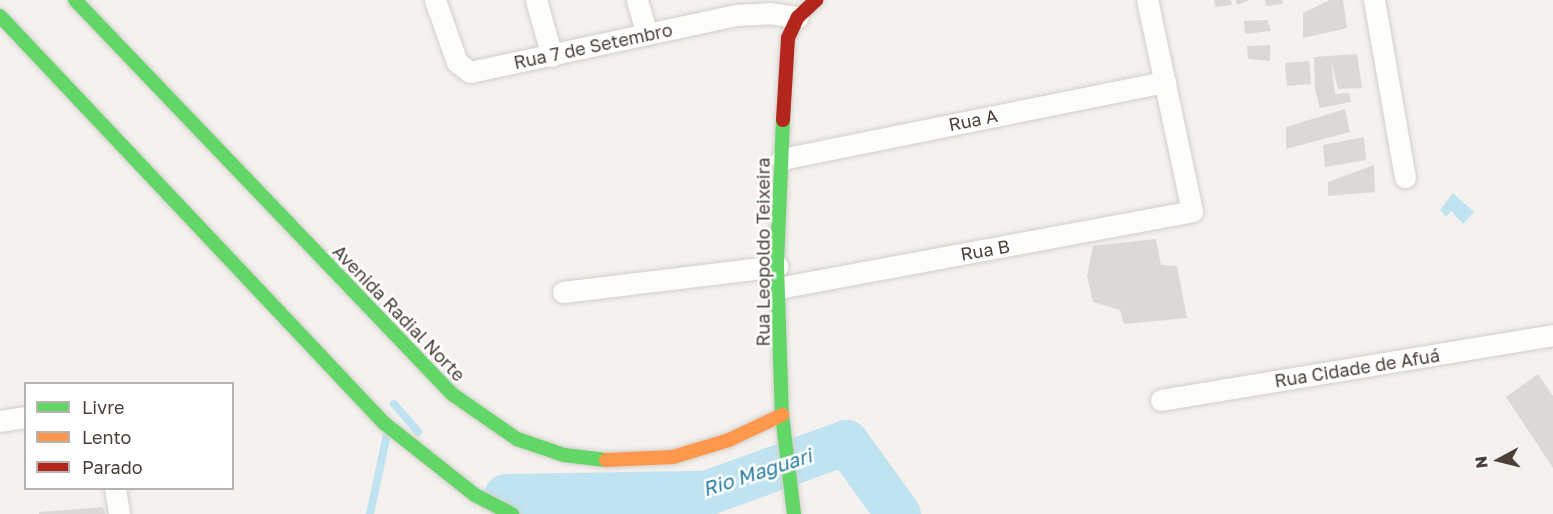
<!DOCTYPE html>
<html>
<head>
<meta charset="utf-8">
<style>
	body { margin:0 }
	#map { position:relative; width:1553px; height:514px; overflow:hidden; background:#f4f1ee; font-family:"Golos Text",sans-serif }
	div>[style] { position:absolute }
	.water>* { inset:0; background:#bfe3f1 }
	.stream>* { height:8px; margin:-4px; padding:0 4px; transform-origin:4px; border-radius:4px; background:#bfe3f1 }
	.river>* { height:45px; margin:-22.5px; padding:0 22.5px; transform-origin:22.5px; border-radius:22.5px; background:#bfe3f1 }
	.building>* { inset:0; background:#dcd8d5 }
	.roads { filter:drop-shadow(0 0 2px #d2cfcb) drop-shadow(0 0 2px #d2cfcb) }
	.street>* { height:21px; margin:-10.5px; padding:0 10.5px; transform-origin:10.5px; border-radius:10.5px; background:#fdfdfc }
	.fast>* { height:14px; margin:-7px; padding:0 7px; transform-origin:7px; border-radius:7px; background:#63d668 }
	.slow>* { height:14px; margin:-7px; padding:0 7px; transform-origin:7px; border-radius:7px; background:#ff974d }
	.jam>* { height:14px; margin:-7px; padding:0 7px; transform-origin:7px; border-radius:7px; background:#b3261e }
	span { translate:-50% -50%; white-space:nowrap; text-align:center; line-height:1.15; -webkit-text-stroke:5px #fff; paint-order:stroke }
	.street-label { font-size:18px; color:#4b4139 }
	.water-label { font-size:20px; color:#2a7ea1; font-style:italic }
	.legend { position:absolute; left:24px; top:382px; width:210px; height:108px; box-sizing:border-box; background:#fff; border:2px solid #b7b3b0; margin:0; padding:8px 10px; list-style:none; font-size:18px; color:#4b4139 }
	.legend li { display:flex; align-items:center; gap:12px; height:30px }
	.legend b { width:30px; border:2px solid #b7b3b0 }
	.north { position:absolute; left:1469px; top:430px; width:60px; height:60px; -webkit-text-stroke:4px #fff; paint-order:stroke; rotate:263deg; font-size:16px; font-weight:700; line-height:24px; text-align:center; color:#4b4139 }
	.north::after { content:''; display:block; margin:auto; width:21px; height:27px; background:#4b4139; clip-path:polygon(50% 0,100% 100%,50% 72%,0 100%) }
</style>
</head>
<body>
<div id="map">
	<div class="water">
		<div style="clip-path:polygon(1453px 193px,1474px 212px,1463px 224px,1451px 211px,1446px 217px,1440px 210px)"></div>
	</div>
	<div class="stream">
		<div style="left:394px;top:404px;width:37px;rotate:49deg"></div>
		<div style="left:370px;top:514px;width:81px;rotate:-77.9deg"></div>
	</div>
	<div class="river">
		<div style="left:506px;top:496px;width:200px;rotate:-0.9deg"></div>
		<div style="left:706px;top:493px;width:149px;rotate:-20deg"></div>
		<div style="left:846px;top:442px;width:89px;rotate:54.2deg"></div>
	</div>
	<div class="building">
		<div style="clip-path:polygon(1214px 0,1231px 0,1232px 5px,1215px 7px)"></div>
		<div style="clip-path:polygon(1236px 0,1250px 0,1237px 5px)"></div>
		<div style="clip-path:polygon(1265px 0,1282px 0,1283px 4px,1266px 6px)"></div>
		<div style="clip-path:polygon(1330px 0,1343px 0,1347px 28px,1303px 38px,1303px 13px)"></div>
		<div style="clip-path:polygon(1267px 20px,1271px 31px,1245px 34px,1244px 21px)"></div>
		<div style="clip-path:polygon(1270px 45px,1270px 61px,1248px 59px,1247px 46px)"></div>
		<div style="clip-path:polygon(1357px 54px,1362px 88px,1338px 89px,1331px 61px,1335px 94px,1349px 93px,1351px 102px,1320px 108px,1315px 90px,1314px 57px)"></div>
		<div style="clip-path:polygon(1309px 61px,1311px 84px,1287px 86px,1285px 63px)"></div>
		<div style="clip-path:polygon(1345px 109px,1350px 132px,1286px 149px,1286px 127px)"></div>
		<div style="clip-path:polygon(1364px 137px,1366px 160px,1325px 167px,1323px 145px)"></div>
		<div style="clip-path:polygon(1374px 165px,1375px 192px,1328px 196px,1328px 182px)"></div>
		<div style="clip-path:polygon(1156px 239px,1161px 265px,1177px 266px,1187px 318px,1124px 324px,1120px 310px,1093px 302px,1087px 276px,1093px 246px)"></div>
		<div style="clip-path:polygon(1538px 374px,1553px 396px,1553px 468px,1506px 397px)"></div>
		<div style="clip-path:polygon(103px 507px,105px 514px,39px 514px,39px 512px)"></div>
	</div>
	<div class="roads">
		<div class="street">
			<div style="left:435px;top:0;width:66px;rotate:70.5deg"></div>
			<div style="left:457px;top:62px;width:16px;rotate:38deg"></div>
			<div style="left:470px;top:72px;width:272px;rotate:-12.1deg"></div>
			<div style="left:736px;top:15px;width:33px;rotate:-3deg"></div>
			<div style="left:769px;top:13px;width:29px;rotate:8deg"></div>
			<div style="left:536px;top:0;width:58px;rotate:74.1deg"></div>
			<div style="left:637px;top:0;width:35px;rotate:74deg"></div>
			<div style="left:1374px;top:0;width:180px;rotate:80.1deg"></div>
			<div style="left:782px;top:159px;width:391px;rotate:-11.4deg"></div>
			<div style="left:778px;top:288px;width:421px;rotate:-10.5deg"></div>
			<div style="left:1192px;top:211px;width:216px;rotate:-102deg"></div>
			<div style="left:563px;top:292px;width:216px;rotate:-6.9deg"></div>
			<div style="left:1161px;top:400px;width:397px;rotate:-9.4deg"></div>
			<div style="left:0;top:421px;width:26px;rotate:-9deg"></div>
			<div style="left:115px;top:488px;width:26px;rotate:81deg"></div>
		</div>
		<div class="fast">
			<div style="left:75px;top:0;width:545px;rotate:46.26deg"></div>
			<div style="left:452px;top:394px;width:79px;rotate:34.7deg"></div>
			<div style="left:517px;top:439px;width:50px;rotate:18.8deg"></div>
			<div style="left:564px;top:455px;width:42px;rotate:6.8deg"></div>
			<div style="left:0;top:16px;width:560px;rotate:46.67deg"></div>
			<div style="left:384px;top:423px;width:116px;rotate:38.4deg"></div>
			<div style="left:475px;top:495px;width:42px;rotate:27.2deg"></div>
			<div style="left:783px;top:120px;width:146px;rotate:92.4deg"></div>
			<div style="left:777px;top:266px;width:149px;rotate:88.1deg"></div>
			<div style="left:782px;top:415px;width:100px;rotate:83.1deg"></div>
		</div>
		<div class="slow">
			<div style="left:606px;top:460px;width:67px;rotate:-2.6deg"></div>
			<div style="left:673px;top:457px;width:59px;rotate:-16.9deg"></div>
			<div style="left:729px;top:440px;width:59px;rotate:-25.3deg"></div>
		</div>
		<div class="jam">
			<div style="left:783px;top:120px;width:82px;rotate:-86.5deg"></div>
			<div style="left:788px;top:38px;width:23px;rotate:-65deg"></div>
			<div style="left:798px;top:17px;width:25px;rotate:-43deg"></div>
		</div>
	</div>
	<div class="street-label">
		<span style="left:593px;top:46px;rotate:-12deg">Rua 7 de Setembro</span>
		<span style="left:973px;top:120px;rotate:-11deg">Rua A</span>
		<span style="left:985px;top:250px;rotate:-10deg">Rua B</span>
		<span style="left:763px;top:252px;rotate:-90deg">Rua Leopoldo Teixeira</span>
		<span style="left:399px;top:313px;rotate:46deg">Avenida Radial Norte</span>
		<span style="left:1357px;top:368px;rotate:-9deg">Rua Cidade de Afuá</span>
	</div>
	<div class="water-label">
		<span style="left:757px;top:472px;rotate:-18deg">Rio Maguari</span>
	</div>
	<ul class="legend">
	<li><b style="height:8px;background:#63d668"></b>Livre</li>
	<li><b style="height:8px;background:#ff974d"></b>Lento</li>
	<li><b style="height:8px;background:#b3261e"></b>Parado</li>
	</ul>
	<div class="north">N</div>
</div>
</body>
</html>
